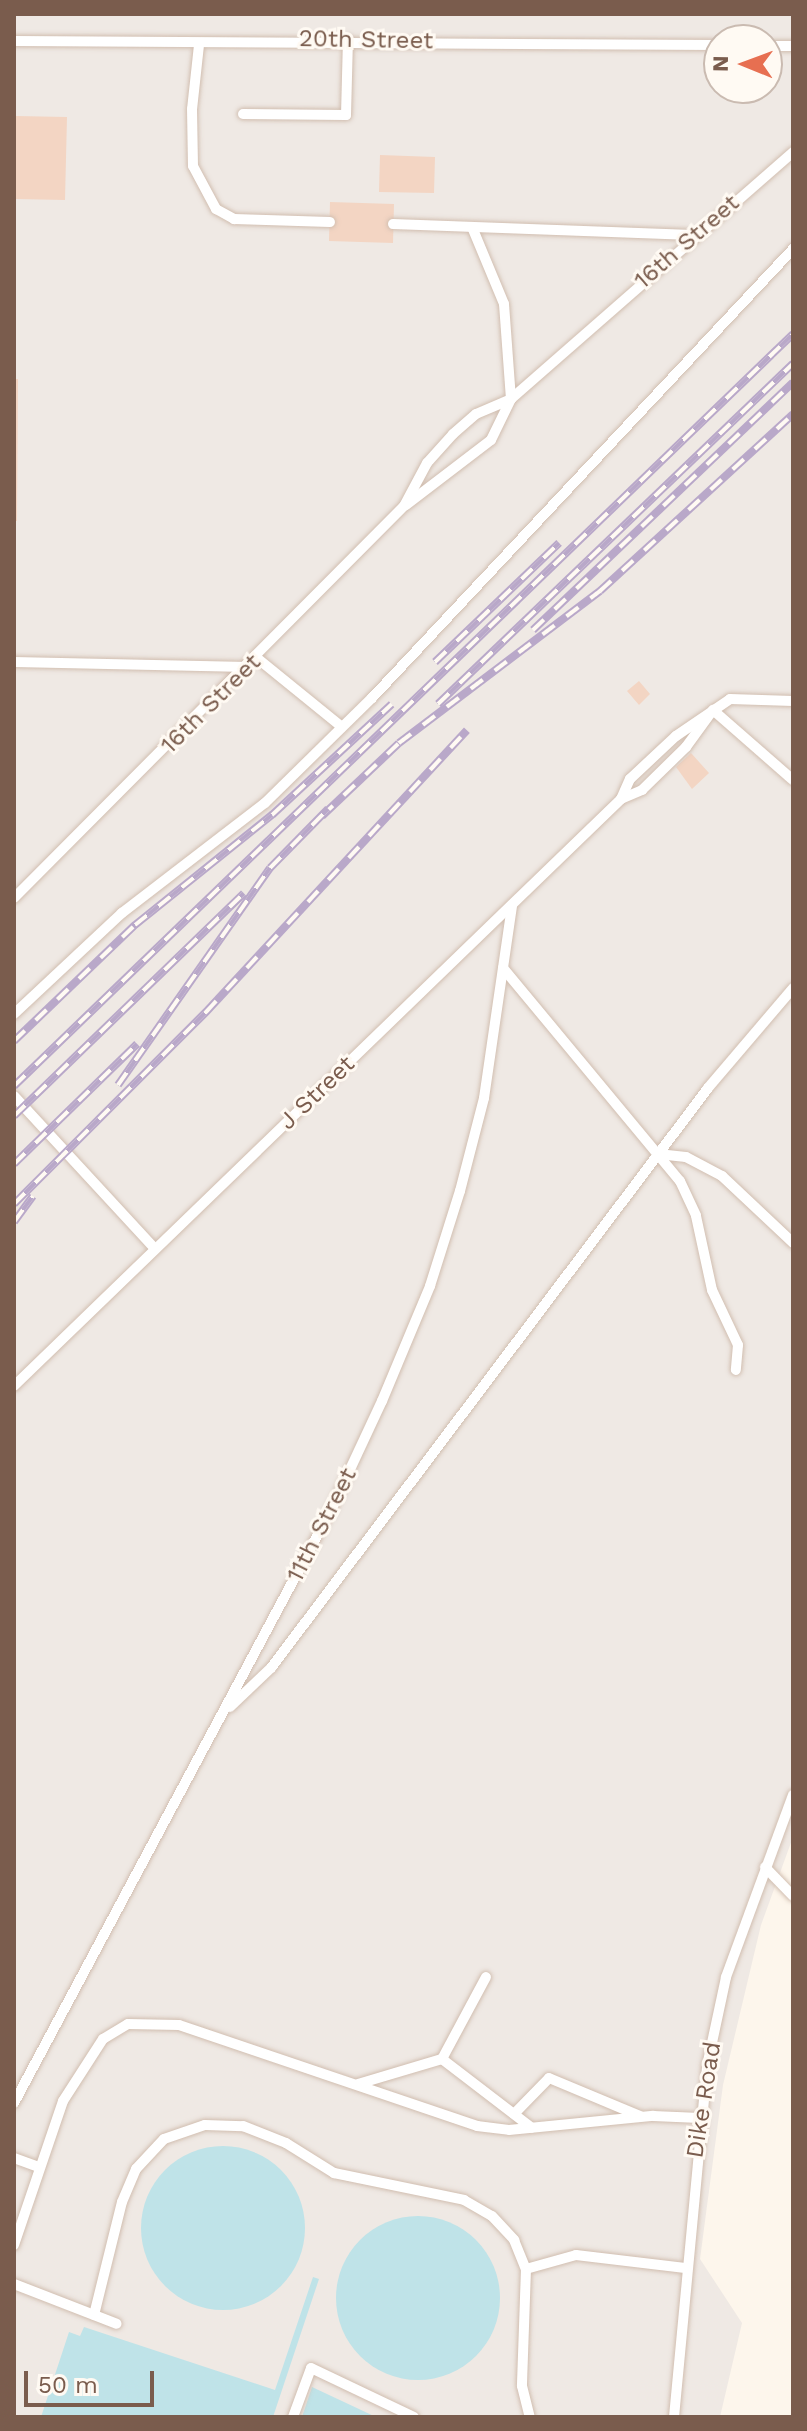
<!DOCTYPE html>
<html>
<head>
<meta charset="utf-8">
<style>
	body { margin:0 }
	#map { position:relative; width:807px; height:2431px; overflow:hidden; background:#fdf6ec; font-family:"Work Sans",sans-serif }
	div>[style] { position:absolute }
	.industrial>* { inset:0; background:#efe9e4 }
	.water>* { inset:0; background:#bfe3e8 }
	.round { border-radius:50% }
	.building>* { inset:0; background:#f3d5c3 }
	.roads { filter:drop-shadow(0 0 2px #d1beb0) drop-shadow(0 0 2px #d1beb0) }
	.service>* { height:10px; margin:-5px; padding:0 5px; transform-origin:5px; border-radius:5px; background:#fff }
	.rail>* { height:8px; margin-top:-4px; transform-origin:0; background:repeating-linear-gradient(90deg,#fffaf3 0 15px,#b9a8c9 0 30px); box-sizing:border-box; border-block:2px solid #b9a8c9 }
	span { translate:-50% -50%; white-space:nowrap; text-align:center; line-height:1.15; -webkit-text-stroke:6px #fffaf3; paint-order:stroke }
	.street-label { font-size:24px; color:#7a5c4d }
	.frame { position:absolute; inset:0; border:16px solid #7a5c4d; pointer-events:none }
	.north { position:absolute; left:703px; top:24px; width:80px; height:80px; box-sizing:border-box; background:#fffaf3; border:2px solid #cabbb1; border-radius:50%; rotate:271deg; font-size:22px; font-weight:700; line-height:32px; text-align:center; color:#7a5c4d }
	.north::after { content:''; display:block; margin:auto; width:28px; height:36px; background:#e76f51; clip-path:polygon(50% 0,100% 100%,50% 72%,0 100%) }
	.scale { position:absolute; left:24px; top:2371px; width:130px; height:36px; box-sizing:border-box; border:4px solid #7a5c4d; border-top:0; padding-left:10px; font-size:24px; line-height:28px; white-space:nowrap; color:#7a5c4d; -webkit-text-stroke:6px #fffaf3; paint-order:stroke }
</style>
</head>
<body>
<div id="map">
	<div class="industrial">
		<div style="clip-path:polygon(evenodd,14px 14px,793px 14px,793px 1837px,761px 1925px,723px 2085px,700px 2259px,742px 2323px,720px 2417px,14px 2417px,14px 14px,719px 40px,767px 40px,767px 88px,719px 88px,719px 40px)"></div>
	</div>
	<div class="water">
		<div class="round" style="left:141px;top:2146px;width:164px;height:164px"></div>
		<div class="round" style="left:336px;top:2216px;width:164px;height:164px"></div>
		<div style="clip-path:polygon(313px 2277px,319px 2279px,273px 2417px,41px 2417px,69px 2332px,80px 2336px,84px 2327px,275px 2390px)"></div>
		<div style="clip-path:polygon(312px 2387px,376px 2417px,302px 2417px)"></div>
	</div>
	<div class="building">
		<div style="clip-path:polygon(16px 116px,67px 117px,65px 200px,15px 199px)"></div>
		<div style="clip-path:polygon(380px 155px,435px 157px,434px 193px,379px 192px)"></div>
		<div style="clip-path:polygon(330px 202px,394px 204px,393px 243px,329px 241px)"></div>
		<div style="clip-path:polygon(14px 379px,18px 379px,17px 521px,14px 521px)"></div>
		<div style="clip-path:polygon(639px 681px,650px 694px,639px 705px,627px 691px)"></div>
		<div style="clip-path:polygon(691px 753px,709px 773px,692px 789px,676px 767px)"></div>
	</div>
	<div class="roads">
		<div class="service">
			<div style="left:14px;top:41px;width:705px;rotate:0.33deg"></div>
			<div style="left:199px;top:45px;width:64px;rotate:96.2deg"></div>
			<div style="left:192px;top:109px;width:57px;rotate:89deg"></div>
			<div style="left:193px;top:166px;width:49px;rotate:61.9deg"></div>
			<div style="left:216px;top:209px;width:21px;rotate:29deg"></div>
			<div style="left:234px;top:219px;width:96px;rotate:1.8deg"></div>
			<div style="left:767px;top:46px;width:26px"></div>
			<div style="left:243px;top:114px;width:103px;rotate:0.6deg"></div>
			<div style="left:346px;top:115px;width:75px;rotate:-88.5deg"></div>
			<div style="left:393px;top:224px;width:300px;rotate:2.1deg"></div>
			<div style="left:472px;top:227px;width:83px;rotate:67.4deg"></div>
			<div style="left:504px;top:304px;width:95px;rotate:85.8deg"></div>
			<div style="left:406px;top:505px;width:107px;rotate:-37.4deg"></div>
			<div style="left:491px;top:440px;width:46px;rotate:-64deg"></div>
			<div style="left:257px;top:658px;width:109px;rotate:39.1deg"></div>
			<div style="left:14px;top:662px;width:234px;rotate:1.2deg"></div>
			<div style="left:713px;top:710px;width:106px;rotate:41.2deg"></div>
			<div style="left:621px;top:799px;width:22px;rotate:-66deg"></div>
			<div style="left:630px;top:779px;width:63px;rotate:-43.1deg"></div>
			<div style="left:676px;top:736px;width:65px;rotate:-34.4deg"></div>
			<div style="left:730px;top:699px;width:63px;rotate:1.8deg"></div>
			<div style="left:14px;top:898px;width:553px;rotate:-45.15deg"></div>
			<div style="left:404px;top:506px;width:49px;rotate:-61.9deg"></div>
			<div style="left:427px;top:463px;width:39px;rotate:-48deg"></div>
			<div style="left:453px;top:434px;width:30px;rotate:-41deg"></div>
			<div style="left:476px;top:414px;width:38px;rotate:-23deg"></div>
			<div style="left:511px;top:399px;width:375px;rotate:-41.2deg"></div>
			<div style="left:503px;top:968px;width:277px;rotate:50.3deg"></div>
			<div style="left:680px;top:1181px;width:38px;rotate:65deg"></div>
			<div style="left:696px;top:1216px;width:76px;rotate:77.8deg"></div>
			<div style="left:712px;top:1290px;width:61px;rotate:64.7deg"></div>
			<div style="left:738px;top:1345px;width:25px;rotate:95deg"></div>
			<div style="left:14px;top:1014px;width:148px;rotate:-43.1deg"></div>
			<div style="left:122px;top:913px;width:180px;rotate:-37.6deg"></div>
			<div style="left:265px;top:803px;width:150px;rotate:-44.5deg"></div>
			<div style="left:372px;top:698px;width:616px;rotate:-46.84deg"></div>
			<div style="left:14px;top:1096px;width:208px;rotate:47.3deg"></div>
			<div style="left:658px;top:1154px;width:28px;rotate:6deg"></div>
			<div style="left:686px;top:1157px;width:41px;rotate:27.8deg"></div>
			<div style="left:722px;top:1176px;width:98px;rotate:43.3deg"></div>
			<div style="left:14px;top:1386px;width:844px;rotate:-44.04deg"></div>
			<div style="left:621px;top:799px;width:23px;rotate:-23deg"></div>
			<div style="left:642px;top:790px;width:62px;rotate:-44.3deg"></div>
			<div style="left:686px;top:747px;width:46px;rotate:-53.9deg"></div>
			<div style="left:230px;top:1707px;width:57px;rotate:-43.6deg"></div>
			<div style="left:271px;top:1668px;width:726px;rotate:-53deg"></div>
			<div style="left:708px;top:1088px;width:131px;rotate:-49.6deg"></div>
			<div style="left:765px;top:1867px;width:40px;rotate:46deg"></div>
			<div style="left:442px;top:2059px;width:113px;rotate:37.5deg"></div>
			<div style="left:358px;top:2084px;width:88px;rotate:-16.6deg"></div>
			<div style="left:442px;top:2059px;width:93px;rotate:-61.8deg"></div>
			<div style="left:14px;top:2103px;width:675px;rotate:-61.88deg"></div>
			<div style="left:332px;top:1508px;width:118px;rotate:-65deg"></div>
			<div style="left:382px;top:1401px;width:125px;rotate:-67.3deg"></div>
			<div style="left:430px;top:1286px;width:100px;rotate:-72.5deg"></div>
			<div style="left:460px;top:1191px;width:96px;rotate:-75.5deg"></div>
			<div style="left:484px;top:1098px;width:195px;rotate:-81.7deg"></div>
			<div style="left:514px;top:2114px;width:50px;rotate:-45.8deg"></div>
			<div style="left:549px;top:2078px;width:99px;rotate:22.7deg"></div>
			<div style="left:14px;top:2158px;width:27px;rotate:20deg"></div>
			<div style="left:14px;top:2245px;width:152px;rotate:-71.2deg"></div>
			<div style="left:63px;top:2101px;width:74px;rotate:-57.2deg"></div>
			<div style="left:103px;top:2039px;width:29px;rotate:-31deg"></div>
			<div style="left:128px;top:2024px;width:51px;rotate:1.1deg"></div>
			<div style="left:179px;top:2025px;width:315px;rotate:18.7deg"></div>
			<div style="left:477px;top:2126px;width:32px;rotate:7deg"></div>
			<div style="left:509px;top:2130px;width:145px;rotate:-5.6deg"></div>
			<div style="left:653px;top:2116px;width:47px;rotate:2.4deg"></div>
			<div style="left:526px;top:2269px;width:117px;rotate:92deg"></div>
			<div style="left:522px;top:2386px;width:32px;rotate:76deg"></div>
			<div style="left:14px;top:2284px;width:110px;rotate:21.2deg"></div>
			<div style="left:94px;top:2315px;width:116px;rotate:-76.1deg"></div>
			<div style="left:122px;top:2202px;width:36px;rotate:-67deg"></div>
			<div style="left:136px;top:2169px;width:41px;rotate:-47deg"></div>
			<div style="left:164px;top:2139px;width:43px;rotate:-18.9deg"></div>
			<div style="left:205px;top:2125px;width:38px;rotate:2deg"></div>
			<div style="left:243px;top:2126px;width:46px;rotate:21.6deg"></div>
			<div style="left:286px;top:2143px;width:57px;rotate:32deg"></div>
			<div style="left:334px;top:2173px;width:133px;rotate:11.7deg"></div>
			<div style="left:464px;top:2200px;width:32px;rotate:30deg"></div>
			<div style="left:492px;top:2216px;width:33px;rotate:47deg"></div>
			<div style="left:514px;top:2240px;width:31px;rotate:68deg"></div>
			<div style="left:526px;top:2269px;width:52px;rotate:-15.6deg"></div>
			<div style="left:576px;top:2255px;width:110px;rotate:6.8deg"></div>
			<div style="left:293px;top:2417px;width:52px;rotate:-69.8deg"></div>
			<div style="left:311px;top:2368px;width:114px;rotate:25.4deg"></div>
			<div style="left:674px;top:2417px;width:353px;rotate:-84.6deg"></div>
			<div style="left:707px;top:2066px;width:91px;rotate:-77.9deg"></div>
			<div style="left:726px;top:1977px;width:194px;rotate:-69.8deg"></div>
		</div>
	</div>
	<div class="rail">
		<div style="left:533px;top:630px;width:359px;rotate:-43.6deg"></div>
		<div style="left:435px;top:662px;width:172px;rotate:-43.8deg"></div>
		<div style="left:438px;top:704px;width:492px;rotate:-43.8deg"></div>
		<div style="left:322px;top:816px;width:106px;rotate:-43.5deg"></div>
		<div style="left:399px;top:743px;width:252px;rotate:-37.1deg"></div>
		<div style="left:600px;top:591px;width:262px;rotate:-42.5deg"></div>
		<div style="left:14px;top:1041px;width:168px;rotate:-43.8deg"></div>
		<div style="left:135px;top:925px;width:176px;rotate:-38.8deg"></div>
		<div style="left:272px;top:815px;width:163px;rotate:-42.8deg"></div>
		<div style="left:118px;top:1085px;width:265px;rotate:-55deg"></div>
		<div style="left:270px;top:868px;width:83px;rotate:-45.5deg"></div>
		<div style="left:14px;top:1086px;width:1083px;rotate:-43.99deg"></div>
		<div style="left:14px;top:1116px;width:320px;rotate:-44.1deg"></div>
		<div style="left:14px;top:1164px;width:172px;rotate:-44.3deg"></div>
		<div style="left:14px;top:1204px;width:272px;rotate:-45deg"></div>
		<div style="left:206px;top:1012px;width:384px;rotate:-47.2deg"></div>
		<div style="left:14px;top:1222px;width:32px;rotate:-54deg"></div>
	</div>
	<div class="street-label">
		<span style="left:366px;top:40px;rotate:1deg">20th Street</span>
		<span style="left:687px;top:242px;rotate:-41deg">16th Street</span>
		<span style="left:211px;top:704px;rotate:-45deg">16th Street</span>
		<span style="left:317px;top:1093px;rotate:-44deg">J Street</span>
		<span style="left:322px;top:1525px;rotate:-63deg">11th Street</span>
		<span style="left:704px;top:2100px;rotate:-81deg">Dike Road</span>
	</div>
	<div class="frame"></div>
	<div class="north">N</div>
	<div class="scale">50 m</div>
</div>
</body>
</html>
